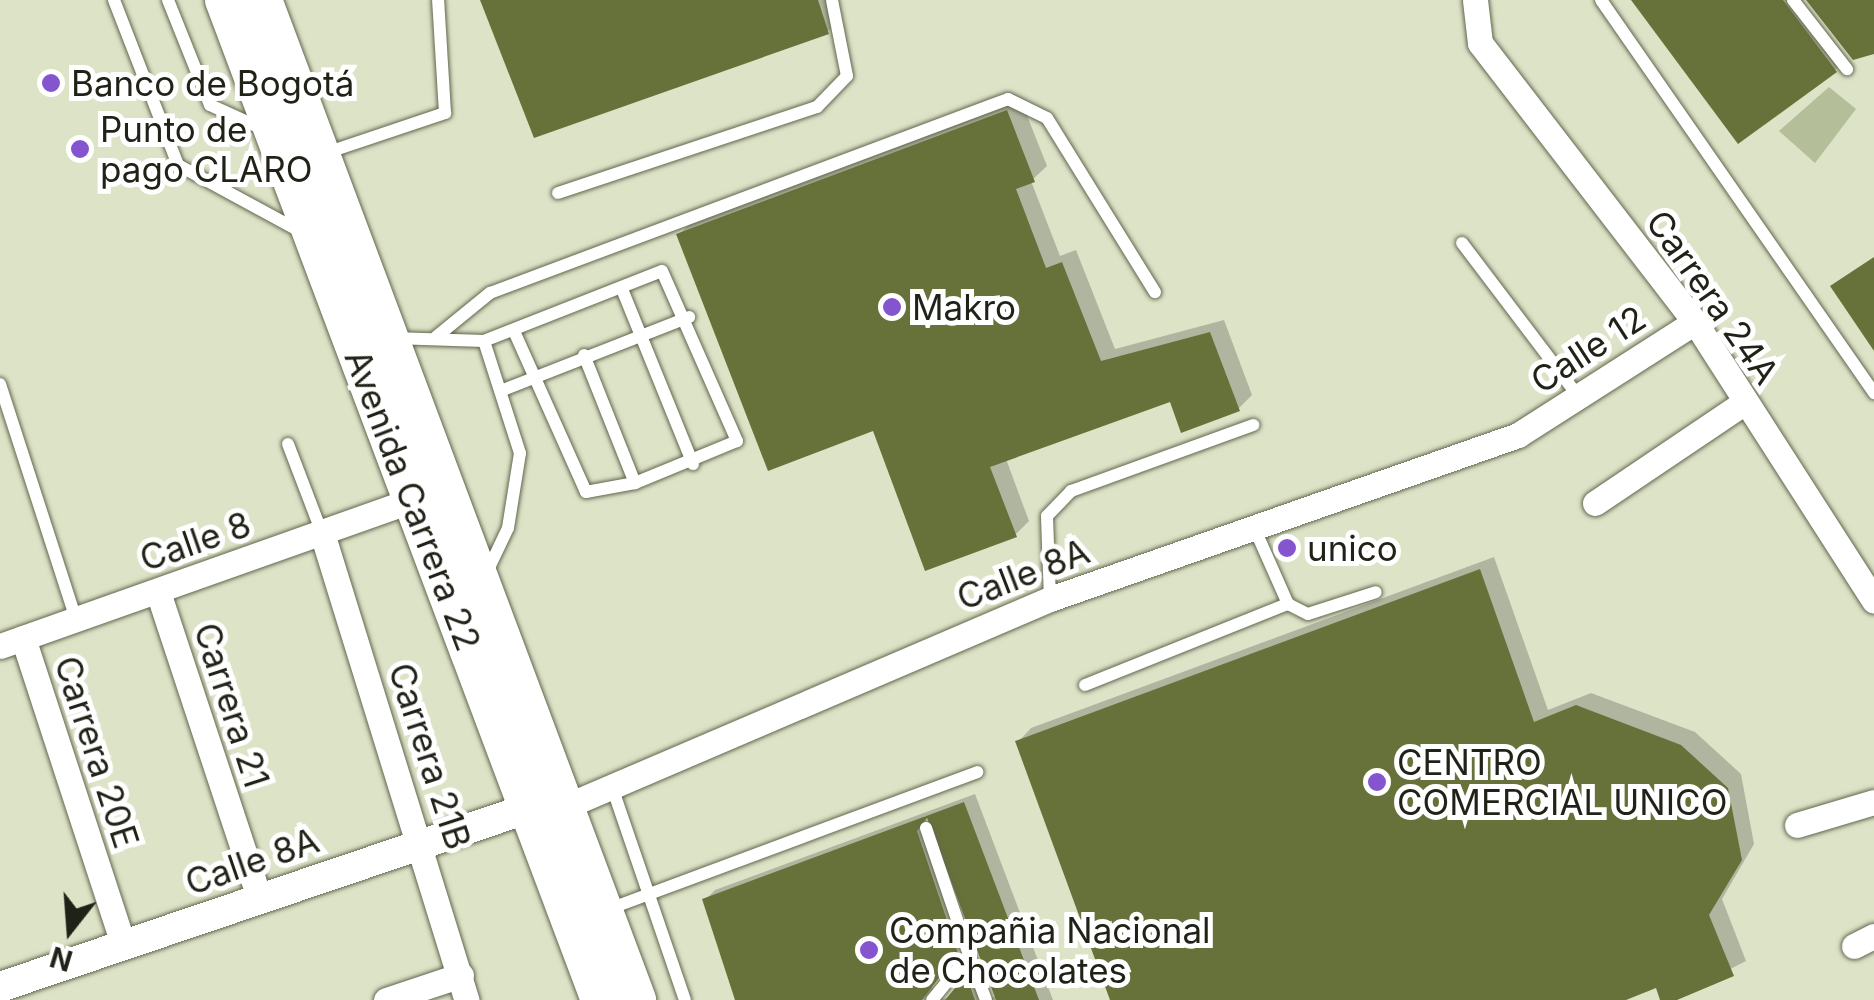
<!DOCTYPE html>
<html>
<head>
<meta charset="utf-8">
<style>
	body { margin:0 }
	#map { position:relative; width:1874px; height:1000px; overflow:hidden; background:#dce3c7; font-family:Inter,sans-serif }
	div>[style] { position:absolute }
	.green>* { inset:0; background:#b4be98 }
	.shadow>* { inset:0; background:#0003 }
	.building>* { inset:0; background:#67723a }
	.roads { filter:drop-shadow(0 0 2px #61674e) drop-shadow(0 0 2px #61674e) }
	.service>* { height:12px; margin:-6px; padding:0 6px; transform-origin:6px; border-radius:6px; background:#fff }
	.minor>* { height:25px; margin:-12.5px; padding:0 12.5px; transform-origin:12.5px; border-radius:12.5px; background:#fff }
	.tertiary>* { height:30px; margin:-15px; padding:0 15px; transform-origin:15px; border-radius:15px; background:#fff }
	.primary>* { height:40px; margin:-20px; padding:0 20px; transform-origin:20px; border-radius:20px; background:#fff }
	.dots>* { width:28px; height:28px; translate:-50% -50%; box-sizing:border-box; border:5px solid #fff; border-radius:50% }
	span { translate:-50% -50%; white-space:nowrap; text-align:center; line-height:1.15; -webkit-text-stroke:10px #fff; paint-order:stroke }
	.poi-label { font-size:35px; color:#1f2217 }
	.left { translate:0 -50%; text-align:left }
	.street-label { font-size:35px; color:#1f2217 }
	.north { position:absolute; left:20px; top:880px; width:100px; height:100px; -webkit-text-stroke:8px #fff; paint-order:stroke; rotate:197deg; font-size:28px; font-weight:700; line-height:40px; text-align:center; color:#1f2217 }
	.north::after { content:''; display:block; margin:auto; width:35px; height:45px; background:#1f2217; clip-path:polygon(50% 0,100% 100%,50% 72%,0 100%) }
</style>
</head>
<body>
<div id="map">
	<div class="green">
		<div style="clip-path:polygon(1829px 87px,1856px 109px,1815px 163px,1779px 131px)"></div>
	</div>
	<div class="shadow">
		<div style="clip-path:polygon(482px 0,830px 0,838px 22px,827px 32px)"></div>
		<div style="clip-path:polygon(1634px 0,1791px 0,1841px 64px,1835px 70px)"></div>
		<div style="clip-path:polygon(1020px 98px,1047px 166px,1031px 181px,1060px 256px,1076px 250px,1115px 349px,1224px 320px,1252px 395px,1238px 409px,1171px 398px,1006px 459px,1029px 521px,1015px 535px,874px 428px,679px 235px,692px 221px)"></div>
		<div style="clip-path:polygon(1494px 557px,1548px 710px,1591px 693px,1695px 732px,1741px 774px,1754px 844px,1722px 899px,1746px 961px,1670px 1000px,1657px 985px,1619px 1000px,1112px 1000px,1018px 742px,1031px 728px)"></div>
		<div style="clip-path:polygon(evenodd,975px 794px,1053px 1000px,738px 1000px,705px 900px,715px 890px,975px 794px,924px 816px,938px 823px,997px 996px,989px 998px,977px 967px,950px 998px,937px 999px,931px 985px,967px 941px,924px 816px)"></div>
	</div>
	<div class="building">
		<div style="clip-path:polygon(480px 0,818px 0,829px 34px,534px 138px)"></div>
		<div style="clip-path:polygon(1631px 0,1783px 0,1837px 72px,1738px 144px)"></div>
		<div style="clip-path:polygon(1806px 0,1874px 0,1874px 54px,1853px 60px)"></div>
		<div style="clip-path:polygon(1007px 110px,1035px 182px,1016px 189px,1046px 268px,1062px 262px,1101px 361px,1210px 332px,1240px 411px,1181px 433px,1170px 402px,990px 467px,1017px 537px,925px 571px,873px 431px,768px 471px,676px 234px)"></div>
		<div style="clip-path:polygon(1874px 257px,1874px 351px,1830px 286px)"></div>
		<div style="clip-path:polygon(1480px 569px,1534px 722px,1576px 705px,1681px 745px,1728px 788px,1742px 860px,1709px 915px,1734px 976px,1677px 1000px,1660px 1000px,1656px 988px,1626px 1000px,1110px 1000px,1015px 741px)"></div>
		<div style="clip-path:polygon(964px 802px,1039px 1000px,996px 1000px,927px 818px,917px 831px,958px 953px,922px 1000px,735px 1000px,702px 899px)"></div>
		<div style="clip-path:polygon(966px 975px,975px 1000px,945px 1000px)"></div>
	</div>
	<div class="roads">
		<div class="service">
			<div style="left:114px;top:0;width:177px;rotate:68.8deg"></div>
			<div style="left:178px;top:165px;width:142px;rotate:28.5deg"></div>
			<div style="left:168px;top:0;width:113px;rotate:68.2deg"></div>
			<div style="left:210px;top:105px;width:58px;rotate:24.4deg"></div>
			<div style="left:1601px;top:0;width:479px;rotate:55.2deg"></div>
			<div style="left:1793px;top:0;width:88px;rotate:52deg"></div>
			<div style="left:323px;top:154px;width:129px;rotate:-18.6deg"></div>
			<div style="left:445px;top:113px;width:113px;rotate:-93.5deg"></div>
			<div style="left:558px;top:193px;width:273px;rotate:-18.4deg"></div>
			<div style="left:817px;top:107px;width:43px;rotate:-45.9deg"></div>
			<div style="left:847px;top:76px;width:77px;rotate:-101.2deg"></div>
			<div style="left:1462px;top:243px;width:193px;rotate:52.8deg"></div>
			<div style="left:622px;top:289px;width:189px;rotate:67.9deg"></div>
			<div style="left:436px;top:337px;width:70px;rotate:-39.2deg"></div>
			<div style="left:490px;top:293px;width:553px;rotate:-20.53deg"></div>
			<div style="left:1008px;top:99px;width:43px;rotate:26deg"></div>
			<div style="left:1047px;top:118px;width:205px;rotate:58.2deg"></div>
			<div style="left:393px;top:338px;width:91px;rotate:1.9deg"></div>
			<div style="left:484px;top:341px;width:191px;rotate:-21.5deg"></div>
			<div style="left:662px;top:271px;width:186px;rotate:66.2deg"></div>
			<div style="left:737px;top:441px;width:110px;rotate:157.6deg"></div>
			<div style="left:635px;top:483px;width:50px;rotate:169.6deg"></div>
			<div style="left:586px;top:492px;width:176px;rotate:-114.1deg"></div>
			<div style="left:484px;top:341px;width:118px;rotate:72.2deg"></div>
			<div style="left:520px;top:453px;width:76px;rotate:99.1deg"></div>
			<div style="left:508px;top:528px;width:49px;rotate:115.5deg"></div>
			<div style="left:584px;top:355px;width:138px;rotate:68.3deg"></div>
			<div style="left:0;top:384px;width:248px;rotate:72.1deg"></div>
			<div style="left:503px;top:390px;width:200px;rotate:-21.4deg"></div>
			<div style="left:288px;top:444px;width:95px;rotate:69.1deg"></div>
			<div style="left:1257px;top:534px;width:77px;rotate:66.1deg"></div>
			<div style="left:1288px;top:604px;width:22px;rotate:27deg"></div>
			<div style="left:1308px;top:614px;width:71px;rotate:-17.9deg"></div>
			<div style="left:1050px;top:599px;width:83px;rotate:-92.1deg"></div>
			<div style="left:1047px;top:516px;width:35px;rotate:-46deg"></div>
			<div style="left:1071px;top:491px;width:194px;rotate:-19.9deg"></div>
			<div style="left:1085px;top:685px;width:219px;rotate:-21.8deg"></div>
			<div style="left:612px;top:787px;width:225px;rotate:71.1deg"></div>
			<div style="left:926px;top:828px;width:134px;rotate:71.3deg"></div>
			<div style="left:969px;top:955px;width:58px;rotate:129.4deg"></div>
			<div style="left:609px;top:909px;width:393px;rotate:-20.4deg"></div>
			<div style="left:969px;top:955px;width:48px;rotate:69.3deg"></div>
		</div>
		<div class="minor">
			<div style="left:1475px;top:0;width:43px;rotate:83.4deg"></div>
			<div style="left:1480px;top:43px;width:352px;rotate:52.4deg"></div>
			<div style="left:1695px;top:322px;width:331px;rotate:57.3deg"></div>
			<div style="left:1595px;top:503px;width:181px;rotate:-34deg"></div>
			<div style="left:322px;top:533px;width:489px;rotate:72.8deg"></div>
			<div style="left:158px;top:592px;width:321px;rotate:71.7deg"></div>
			<div style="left:23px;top:638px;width:322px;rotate:71.9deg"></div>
			<div style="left:0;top:646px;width:438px;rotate:-19.5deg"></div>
			<div style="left:564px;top:807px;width:529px;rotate:-23.17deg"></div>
			<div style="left:1050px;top:599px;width:496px;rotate:-19.3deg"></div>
			<div style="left:1518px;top:435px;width:210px;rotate:-32.6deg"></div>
			<div style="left:1797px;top:825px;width:80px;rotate:-16.6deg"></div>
			<div style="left:1854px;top:946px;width:22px;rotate:-27deg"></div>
			<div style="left:386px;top:1000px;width:79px;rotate:-18.4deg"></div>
		</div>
		<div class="tertiary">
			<div style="left:0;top:987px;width:558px;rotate:-18.69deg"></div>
		</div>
		<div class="primary">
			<div style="left:225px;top:0;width:1068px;rotate:69.39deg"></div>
			<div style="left:262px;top:0;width:1068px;rotate:69.49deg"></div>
		</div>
	</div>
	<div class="dots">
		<div style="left:51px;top:83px;background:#8455ce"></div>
		<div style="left:80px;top:149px;background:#8455ce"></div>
		<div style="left:892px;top:307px;background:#8455ce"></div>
		<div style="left:1287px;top:548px;background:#8455ce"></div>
		<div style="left:1377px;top:782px;background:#8455ce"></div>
		<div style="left:869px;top:950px;background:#8455ce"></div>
	</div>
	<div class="poi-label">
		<span class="left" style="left:71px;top:83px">Banco de Bogotá</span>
		<span class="left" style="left:100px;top:149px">Punto de<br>pago CLARO</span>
		<span class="left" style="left:912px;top:307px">Makro</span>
		<span class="left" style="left:1307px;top:548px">unico</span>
		<span class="left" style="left:1397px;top:782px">CENTRO<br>COMERCIAL UNICO</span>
		<span class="left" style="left:889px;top:950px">Compañia Nacional<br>de Chocolates</span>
	</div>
	<div class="street-label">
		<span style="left:1713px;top:297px;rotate:55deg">Carrera 24A</span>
		<span style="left:1588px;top:349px;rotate:-33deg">Calle 12</span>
		<span style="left:413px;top:500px;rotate:69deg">Avenida Carrera 22</span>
		<span style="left:195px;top:541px;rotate:-19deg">Calle 8</span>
		<span style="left:1023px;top:574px;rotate:-21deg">Calle 8A</span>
		<span style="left:232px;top:705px;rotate:72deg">Carrera 21</span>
		<span style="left:97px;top:752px;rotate:72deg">Carrera 20E</span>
		<span style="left:430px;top:756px;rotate:72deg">Carrera 21B</span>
		<span style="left:252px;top:861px;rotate:-19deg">Calle 8A</span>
	</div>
	<div class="north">N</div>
</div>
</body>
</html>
